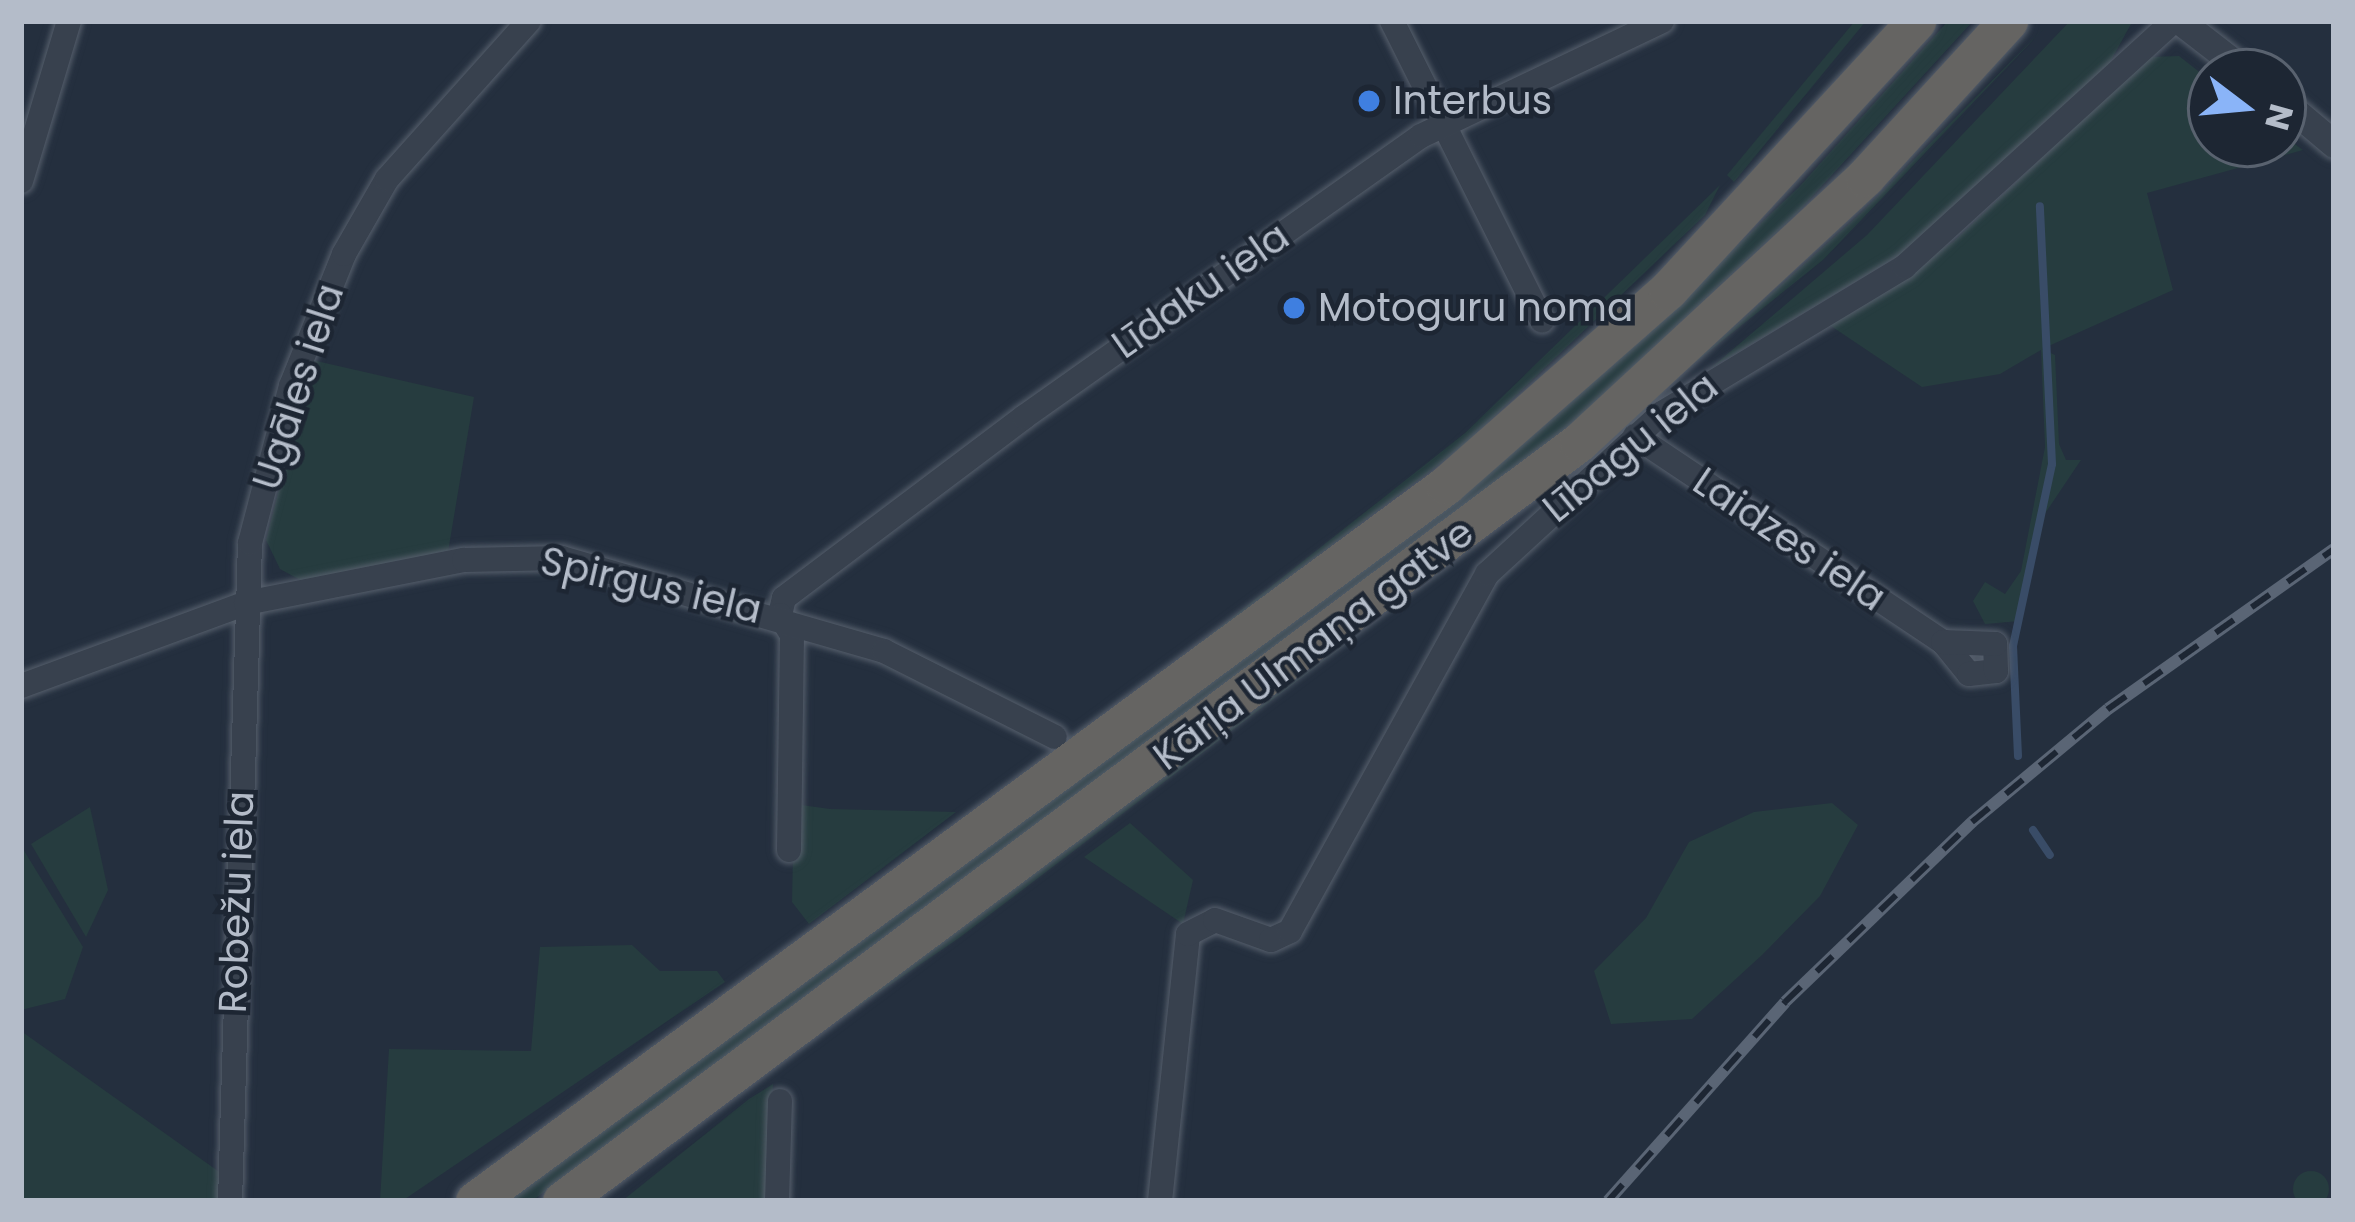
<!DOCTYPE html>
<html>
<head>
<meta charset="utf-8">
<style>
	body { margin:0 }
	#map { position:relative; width:2355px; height:1222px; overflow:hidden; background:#242f3e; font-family:Poppins,sans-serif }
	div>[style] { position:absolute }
	.green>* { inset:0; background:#263c3f }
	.round { border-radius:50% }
	.stream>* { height:8px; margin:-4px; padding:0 4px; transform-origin:4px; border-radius:4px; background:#394c67 }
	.roads { filter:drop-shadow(0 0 3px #565f6c) drop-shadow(0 0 3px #565f6c) }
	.minor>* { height:24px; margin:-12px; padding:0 12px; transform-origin:12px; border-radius:12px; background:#38414e }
	.tertiary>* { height:27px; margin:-13.5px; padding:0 13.5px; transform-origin:13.5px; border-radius:13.5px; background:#38414e }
	.trunk>* { height:39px; margin:-19.5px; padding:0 19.5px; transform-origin:19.5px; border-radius:19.5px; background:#656462 }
	.rail>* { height:12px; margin-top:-6px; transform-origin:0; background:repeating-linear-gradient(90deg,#1d2633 0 22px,#5a6575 0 44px); box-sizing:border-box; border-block:3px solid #5a6575 }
	.dots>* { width:33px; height:33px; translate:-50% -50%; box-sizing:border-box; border:6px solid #1d2633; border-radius:50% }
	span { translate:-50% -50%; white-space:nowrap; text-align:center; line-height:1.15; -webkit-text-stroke:9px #1d2633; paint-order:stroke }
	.poi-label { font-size:39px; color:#b4bcc9 }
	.left { translate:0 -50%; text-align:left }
	.street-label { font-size:39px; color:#b4bcc9 }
	.frame { position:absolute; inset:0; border:24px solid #b4bcc9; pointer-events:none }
	.north { position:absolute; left:2187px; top:48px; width:120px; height:120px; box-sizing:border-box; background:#1d2633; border:3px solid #59626f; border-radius:50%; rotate:106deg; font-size:33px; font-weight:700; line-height:48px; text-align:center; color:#b4bcc9 }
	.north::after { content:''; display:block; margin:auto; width:42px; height:54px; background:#8ab4f8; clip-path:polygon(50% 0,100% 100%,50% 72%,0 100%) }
</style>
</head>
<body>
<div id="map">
	<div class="green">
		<div style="clip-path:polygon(1855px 21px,1866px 21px,1734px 182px,1727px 175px)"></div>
		<div style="clip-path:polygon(1948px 21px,1973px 21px,1797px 213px,1552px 442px,532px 1201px,505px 1201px,1557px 415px,1799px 187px)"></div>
		<div style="clip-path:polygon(2070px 21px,2131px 24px,2104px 73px,1915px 246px,1711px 368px,1867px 235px)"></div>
		<div style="clip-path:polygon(2049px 23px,1823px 260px,1692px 365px,1861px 213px)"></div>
		<div style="clip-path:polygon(2179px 56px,2211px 81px,2211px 144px,2283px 144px,2283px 135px,2303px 150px,2147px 193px,2173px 290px,2042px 349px,2055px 355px,2059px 444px,2066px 460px,2081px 460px,2044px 515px,2020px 621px,1985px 624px,1973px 601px,1985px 582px,2005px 594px,2021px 571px,2045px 447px,2041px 350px,2000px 374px,1922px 387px,1825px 322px,1953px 242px,2148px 57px)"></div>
		<div style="clip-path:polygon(1720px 185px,1705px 215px,1462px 447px,1158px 676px,1465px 433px)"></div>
		<div style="clip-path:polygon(312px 360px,474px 397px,448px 552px,304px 582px,280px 569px,266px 540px)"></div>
		<div style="clip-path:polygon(1364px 630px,959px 938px,781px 1059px)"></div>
		<div style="clip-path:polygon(1832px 803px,1858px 825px,1820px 896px,1762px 955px,1692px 1019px,1611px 1024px,1594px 971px,1646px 918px,1689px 842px,1754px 812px)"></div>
		<div style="clip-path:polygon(794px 804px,830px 809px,956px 812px,809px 924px,792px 902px)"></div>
		<div style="clip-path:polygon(90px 807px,108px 890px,86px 937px,31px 844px)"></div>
		<div style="clip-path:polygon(1130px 823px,1193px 880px,1183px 924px,1084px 857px)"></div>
		<div style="clip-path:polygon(23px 849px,83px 947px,65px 999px,21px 1010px)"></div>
		<div style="clip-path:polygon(632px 945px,660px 971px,717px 971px,725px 982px,402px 1201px,380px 1201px,389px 1049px,531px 1051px,540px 947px)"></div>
		<div style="clip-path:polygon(21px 1031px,225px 1176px,224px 1201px,21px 1201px)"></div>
		<div style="clip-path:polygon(773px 1084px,769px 1201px,622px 1201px,749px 1099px)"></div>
		<div class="round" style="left:2293px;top:1171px;width:36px;height:36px"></div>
	</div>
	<div class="stream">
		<div style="left:2018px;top:756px;width:110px;rotate:-92.6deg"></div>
		<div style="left:2013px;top:646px;width:186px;rotate:-77.9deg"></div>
		<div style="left:2052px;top:464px;width:258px;rotate:-92.7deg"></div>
		<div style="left:2033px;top:830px;width:30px;rotate:56deg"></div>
	</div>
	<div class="roads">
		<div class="minor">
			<div style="left:1392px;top:21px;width:335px;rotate:63.4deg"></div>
			<div style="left:21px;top:181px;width:167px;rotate:-73.3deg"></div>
			<div style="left:1635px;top:436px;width:371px;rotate:33.8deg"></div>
			<div style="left:1943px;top:642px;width:41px;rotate:50.9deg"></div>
			<div style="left:1969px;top:674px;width:27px;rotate:-6deg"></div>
			<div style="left:1996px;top:671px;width:27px;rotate:-92deg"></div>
			<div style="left:1995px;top:644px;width:52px;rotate:-177.8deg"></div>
			<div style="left:780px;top:615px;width:17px;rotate:-77deg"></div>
			<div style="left:784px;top:598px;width:301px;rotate:-37deg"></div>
			<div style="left:1024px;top:417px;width:486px;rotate:-35.3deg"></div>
			<div style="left:1421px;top:136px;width:267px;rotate:-25.5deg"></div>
			<div style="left:780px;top:615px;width:23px;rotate:59deg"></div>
			<div style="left:792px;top:635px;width:215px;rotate:90.8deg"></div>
			<div style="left:21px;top:686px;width:240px;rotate:-20.2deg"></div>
			<div style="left:246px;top:603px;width:222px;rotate:-11.2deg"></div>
			<div style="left:464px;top:560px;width:98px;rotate:-1.2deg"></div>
			<div style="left:562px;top:558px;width:335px;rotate:16.1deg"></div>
			<div style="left:884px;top:651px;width:191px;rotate:26.7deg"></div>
			<div style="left:230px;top:1201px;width:658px;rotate:-88.26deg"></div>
			<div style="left:250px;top:543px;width:162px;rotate:-75.4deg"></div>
			<div style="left:291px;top:386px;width:142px;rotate:-68.1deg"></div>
			<div style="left:344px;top:254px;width:86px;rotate:-60.2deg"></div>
			<div style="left:387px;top:179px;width:212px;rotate:-48.1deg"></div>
			<div style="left:777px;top:1201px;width:100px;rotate:-88.3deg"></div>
			<div style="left:1160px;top:1201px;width:268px;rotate:-84deg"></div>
			<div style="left:1188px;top:934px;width:30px;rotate:-27deg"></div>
			<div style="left:1215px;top:920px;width:59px;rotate:19.7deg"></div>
			<div style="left:1271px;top:940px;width:21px;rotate:-25deg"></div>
			<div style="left:1290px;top:931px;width:408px;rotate:-61.1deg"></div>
			<div style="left:1487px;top:574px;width:238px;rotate:-42.6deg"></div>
			<div style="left:1662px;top:413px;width:283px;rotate:-31.1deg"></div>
			<div style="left:1904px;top:267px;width:365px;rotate:-42.4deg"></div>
		</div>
		<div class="tertiary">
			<div style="left:2180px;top:21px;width:83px;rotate:37.7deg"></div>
			<div style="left:2283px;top:101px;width:67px;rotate:40.1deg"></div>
		</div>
		<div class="trunk">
			<div style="left:475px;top:1201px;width:1206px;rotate:-36.4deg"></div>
			<div style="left:1446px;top:485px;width:295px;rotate:-41.3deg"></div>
			<div style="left:1668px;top:290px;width:366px;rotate:-47.3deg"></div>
			<div style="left:562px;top:1201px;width:1269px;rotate:-36.73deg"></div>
			<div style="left:1579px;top:442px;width:390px;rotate:-42.8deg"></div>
			<div style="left:1865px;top:177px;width:212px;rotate:-47.5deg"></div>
		</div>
	</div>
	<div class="rail">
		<div style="left:1608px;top:1201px;width:266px;rotate:-48.3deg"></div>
		<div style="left:1785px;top:1002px;width:260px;rotate:-43.9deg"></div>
		<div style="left:1972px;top:822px;width:177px;rotate:-39.7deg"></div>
		<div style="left:2108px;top:709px;width:277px;rotate:-35.3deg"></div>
	</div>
	<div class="dots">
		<div style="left:1369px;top:101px;background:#3f7fe0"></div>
		<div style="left:1294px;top:308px;background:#3f7fe0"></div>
	</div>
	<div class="poi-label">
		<span class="left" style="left:1393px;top:101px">Interbus</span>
		<span class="left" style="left:1318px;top:308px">Motoguru noma</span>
	</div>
	<div class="street-label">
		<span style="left:1201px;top:291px;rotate:-35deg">Līdaku iela</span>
		<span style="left:299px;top:387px;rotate:-72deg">Ugāles iela</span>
		<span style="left:1631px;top:448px;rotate:-39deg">Lībagu iela</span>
		<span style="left:1789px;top:540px;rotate:34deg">Laidzes iela</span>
		<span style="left:651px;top:586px;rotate:13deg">Spirgus iela</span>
		<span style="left:1314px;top:645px;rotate:-37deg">Kārļa Ulmaņa gatve</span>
		<span style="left:237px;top:902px;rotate:-88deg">Robežu iela</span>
	</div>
	<div class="frame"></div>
	<div class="north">N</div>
</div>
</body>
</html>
